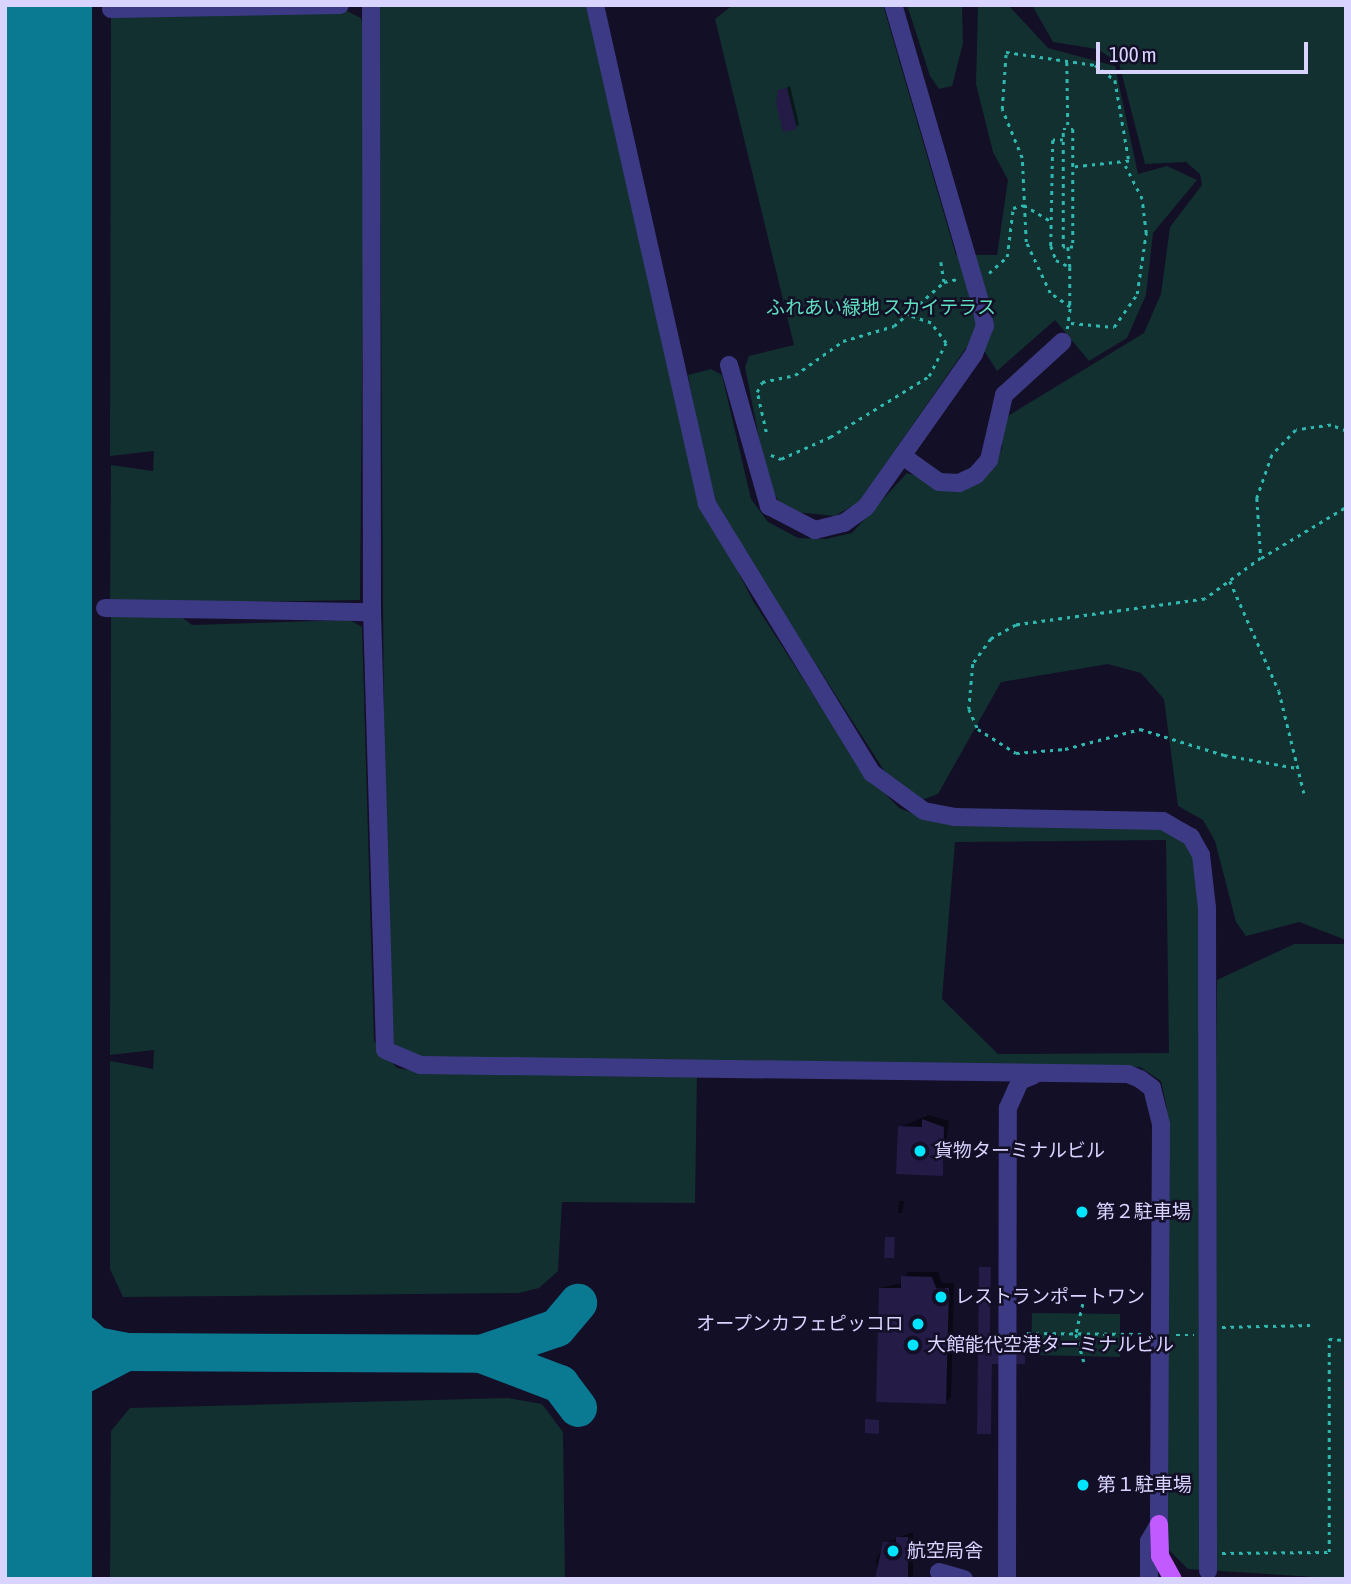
<!DOCTYPE html>
<html>
<head>
<meta charset="utf-8">
<style>
	body { margin:0 }
	#map { position:relative; width:1351px; height:1584px; overflow:hidden; background:#130f26; font-family:"Asap Condensed","Noto Sans JP",sans-serif }
	div>[style] { position:absolute }
	.green>* { inset:0; background:#12302f }
	.shadow>* { inset:0; background:#0007 }
	.taxiway>* { height:38px; margin:-19px; padding:0 19px; transform-origin:19px; border-radius:19px; background:#0a7a92 }
	.runway>* { height:96px; margin:-48px; padding:0 48px; transform-origin:48px; border-radius:48px; background:#0a7a92 }
	.building>* { inset:0; background:#241b47 }
	.path>* { height:2.5px; margin-top:-1.25px; transform-origin:0; background:repeating-linear-gradient(90deg,#2fb8b0 0 3.5px,transparent 0 8.5px) }
	.minor>* { height:18px; margin:-9px; padding:0 9px; transform-origin:9px; border-radius:9px; background:#3d3a85 }
	.major>* { height:18px; margin:-9px; padding:0 9px; transform-origin:9px; border-radius:9px; background:#c25bff }
	.dots>* { width:19px; height:19px; translate:-50% -50%; box-sizing:border-box; border:4px solid #130f26; border-radius:50% }
	span { translate:-50% -50%; white-space:nowrap; text-align:center; line-height:1.15; -webkit-text-stroke:5px #130f26; paint-order:stroke }
	.park-label { font-size:19px; color:#5fe0c0 }
	.poi-label { font-size:19px; color:#d9d4ff }
	.left { translate:0 -50%; text-align:left }
	.right { translate:-100% -50%; text-align:right }
	.frame { position:absolute; inset:0; border:7px solid #d9d4ff; pointer-events:none }
	.scale { position:absolute; left:1096px; top:42px; width:212px; height:32px; box-sizing:border-box; border:4px solid #d9d4ff; border-top:0; padding-left:9px; font-size:21px; line-height:24px; white-space:nowrap; color:#d9d4ff; -webkit-text-stroke:5px #130f26; paint-order:stroke }
</style>
</head>
<body>
<div id="map">
	<div class="green">
		<div style="clip-path:polygon(evenodd,379px 5px,589px 5px,699px 496px,753px 601px,861px 769px,899px 808px,924px 818px,1158px 827px,1191px 846px,1202px 882px,1214px 1269px,1217px 980px,1294px 944px,1346px 944px,1346px 1579px,1188px 1569px,1168px 1549px,1167px 1109px,1161px 1081px,1140px 1067px,404px 1057px,386px 1040px,379px 5px,1166px 840px,1169px 1053px,998px 1054px,942px 999px,955px 842px,1166px 840px)"></div>
		<div style="clip-path:polygon(733px 5px,883px 5px,956px 255px,997px 255px,1008px 180px,993px 152px,976px 84px,978px 5px,1008px 5px,1048px 48px,1115px 66px,1138px 174px,1167px 166px,1197px 180px,1153px 233px,1146px 295px,1127px 338px,1089px 361px,1055px 320px,997px 371px,985px 352px,966px 348px,859px 502px,835px 516px,785px 511px,768px 484px,745px 367px,749px 356px,794px 345px,715px 19px)"></div>
		<div style="clip-path:polygon(907px 5px,962px 5px,963px 43px,952px 86px,939px 89px,930px 76px)"></div>
		<div style="clip-path:polygon(1032px 5px,1346px 5px,1346px 940px,1299px 922px,1246px 936px,1236px 922px,1215px 841px,1203px 820px,1178px 806px,1164px 699px,1141px 673px,1108px 664px,1001px 682px,938px 794px,919px 801px,894px 786px,712px 502px,688px 375px,711px 369px,722px 375px,751px 499px,768px 522px,798px 538px,826px 539px,852px 533px,907px 473px,960px 489px,981px 483px,1002px 449px,1003px 419px,1144px 333px,1161px 294px,1170px 227px,1202px 185px,1200px 174px,1186px 162px,1145px 164px,1119px 63px,1097px 49px,1053px 42px)"></div>
		<div style="clip-path:polygon(347px 11px,361px 18px,365px 41px,360px 600px,110px 604px,111px 465px,153px 471px,154px 451px,110px 456px,111px 16px)"></div>
		<div style="clip-path:polygon(111px 615px,179px 615px,192px 625px,350px 620px,362px 627px,374px 1041px,397px 1068px,416px 1071px,697px 1074px,695px 1203px,562px 1202px,558px 1271px,539px 1288px,519px 1293px,123px 1297px,110px 1269px,110px 1061px,153px 1069px,154px 1050px,110px 1055px)"></div>
		<div style="clip-path:polygon(1032px 1313px,1120px 1314px,1120px 1357px,1031px 1355px)"></div>
		<div style="clip-path:polygon(508px 1398px,542px 1404px,563px 1432px,565px 1579px,110px 1579px,111px 1431px,130px 1408px)"></div>
	</div>
	<div class="shadow">
		<div style="clip-path:polygon(790px 86px,799px 124px,796px 127px,780px 91px)"></div>
		<div style="clip-path:polygon(929px 1115px,949px 1121px,942px 1174px,900px 1127px)"></div>
		<div style="clip-path:polygon(899px 1201px,904px 1201px,902px 1213px,898px 1213px)"></div>
		<div style="clip-path:polygon(991px 1267px,990px 1346px,1025px 1347px,1024px 1362px,992px 1362px,990px 1432px,980px 1268px)"></div>
		<div style="clip-path:polygon(908px 1272px,938px 1272px,942px 1283px,954px 1283px,951px 1397px,946px 1402px,880px 1288px,903px 1283px)"></div>
		<div style="clip-path:polygon(913px 1532px,913px 1579px,879px 1579px,876px 1560px,885px 1543px)"></div>
	</div>
	<div class="taxiway">
		<div style="left:44px;top:1274px;width:41px;rotate:70.3deg"></div>
		<div style="left:58px;top:1313px;width:50px;rotate:41deg"></div>
		<div style="left:96px;top:1346px;width:31px;rotate:11deg"></div>
		<div style="left:126px;top:1352px;width:355px;rotate:0.3deg"></div>
		<div style="left:481px;top:1354px;width:85px;rotate:20.8deg"></div>
		<div style="left:560px;top:1384px;width:30px;rotate:53deg"></div>
		<div style="left:481px;top:1354px;width:80px;rotate:-18.9deg"></div>
		<div style="left:557px;top:1328px;width:33px;rotate:-50deg"></div>
		<div style="left:44px;top:1434px;width:56px;rotate:-65.7deg"></div>
		<div style="left:67px;top:1383px;width:67px;rotate:-27.7deg"></div>
	</div>
	<div class="runway">
		<div style="left:44px;top:1579px;width:1574px;rotate:-90deg"></div>
	</div>
	<div class="building">
		<div style="clip-path:polygon(787px 88px,797px 129px,783px 132px,776px 104px,778px 90px)"></div>
		<div style="clip-path:polygon(922px 1119px,944px 1127px,943px 1176px,896px 1174px,898px 1126px,922px 1127px)"></div>
		<div style="clip-path:polygon(885px 1237px,895px 1237px,894px 1258px,884px 1258px)"></div>
		<div style="clip-path:polygon(979px 1267px,991px 1267px,990px 1347px,1025px 1347px,1025px 1364px,992px 1364px,991px 1434px,977px 1434px)"></div>
		<div style="clip-path:polygon(901px 1276px,932px 1277px,936px 1288px,949px 1288px,946px 1404px,876px 1402px,879px 1288px,901px 1288px)"></div>
		<div style="clip-path:polygon(865px 1419px,879px 1420px,879px 1434px,865px 1433px)"></div>
		<div style="clip-path:polygon(896px 1537px,908px 1537px,908px 1579px,875px 1579px,883px 1542px,896px 1542px)"></div>
	</div>
	<div class="path">
		<div style="left:1067px;top:62px;width:66px;rotate:89.1deg"></div>
		<div style="left:1063px;top:129px;width:10px"></div>
		<div style="left:1073px;top:129px;width:118px;rotate:90deg"></div>
		<div style="left:1073px;top:247px;width:10px;rotate:180deg"></div>
		<div style="left:1063px;top:247px;width:118px;rotate:-90deg"></div>
		<div style="left:1063px;top:140px;width:10px;rotate:180deg"></div>
		<div style="left:1053px;top:140px;width:106px;rotate:91.1deg"></div>
		<div style="left:1051px;top:246px;width:15px;rotate:70deg"></div>
		<div style="left:1056px;top:260px;width:16px;rotate:27deg"></div>
		<div style="left:1070px;top:267px;width:40px;rotate:90deg"></div>
		<div style="left:1068px;top:247px;width:20px;rotate:84deg"></div>
		<div style="left:941px;top:262px;width:20px;rotate:81deg"></div>
		<div style="left:944px;top:282px;width:14px;rotate:-12deg"></div>
		<div style="left:989px;top:273px;width:24px;rotate:-42deg"></div>
		<div style="left:1007px;top:257px;width:49px;rotate:-83deg"></div>
		<div style="left:1013px;top:208px;width:11px;rotate:-15deg"></div>
		<div style="left:1024px;top:205px;width:31px;rotate:31deg"></div>
		<div style="left:1071px;top:323px;width:43px;rotate:5.3deg"></div>
		<div style="left:1114px;top:327px;width:40px;rotate:-55.1deg"></div>
		<div style="left:1137px;top:294px;width:62px;rotate:-81.6deg"></div>
		<div style="left:1146px;top:233px;width:34px;rotate:-97deg"></div>
		<div style="left:1142px;top:199px;width:37px;rotate:-117deg"></div>
		<div style="left:1067px;top:329px;width:22px;rotate:-82deg"></div>
		<div style="left:1070px;top:307px;width:24px;rotate:-145deg"></div>
		<div style="left:1050px;top:293px;width:56px;rotate:-115.2deg"></div>
		<div style="left:1026px;top:242px;width:84px;rotate:-92.7deg"></div>
		<div style="left:1022px;top:158px;width:53px;rotate:-112.2deg"></div>
		<div style="left:1002px;top:109px;width:57px;rotate:-86deg"></div>
		<div style="left:1006px;top:52px;width:90px;rotate:8.3deg"></div>
		<div style="left:1095px;top:65px;width:25px;rotate:37deg"></div>
		<div style="left:1115px;top:80px;width:82px;rotate:80.2deg"></div>
		<div style="left:1129px;top:161px;width:56px;rotate:173.9deg"></div>
		<div style="left:1346px;top:431px;width:16px;rotate:-158deg"></div>
		<div style="left:1331px;top:425px;width:35px;rotate:172deg"></div>
		<div style="left:1296px;top:430px;width:35px;rotate:134deg"></div>
		<div style="left:1272px;top:455px;width:46px;rotate:109.2deg"></div>
		<div style="left:1257px;top:498px;width:60px;rotate:86.2deg"></div>
		<div style="left:1261px;top:558px;width:99px;rotate:-31deg"></div>
		<div style="left:766px;top:432px;width:41px;rotate:-102.7deg"></div>
		<div style="left:757px;top:392px;width:11px;rotate:-63deg"></div>
		<div style="left:762px;top:382px;width:34px;rotate:-12deg"></div>
		<div style="left:795px;top:375px;width:59px;rotate:-35.3deg"></div>
		<div style="left:843px;top:341px;width:53px;rotate:-16.4deg"></div>
		<div style="left:894px;top:326px;width:67px;rotate:-41.3deg"></div>
		<div style="left:771px;top:455px;width:11px;rotate:22deg"></div>
		<div style="left:781px;top:459px;width:54px;rotate:-24.2deg"></div>
		<div style="left:830px;top:437px;width:116px;rotate:-31.6deg"></div>
		<div style="left:929px;top:376px;width:37px;rotate:-63deg"></div>
		<div style="left:946px;top:343px;width:25px;rotate:-127deg"></div>
		<div style="left:931px;top:323px;width:21px;rotate:-161deg"></div>
		<div style="left:1261px;top:558px;width:69px;rotate:143.8deg"></div>
		<div style="left:1205px;top:599px;width:191px;rotate:172.2deg"></div>
		<div style="left:1016px;top:625px;width:29px;rotate:151deg"></div>
		<div style="left:991px;top:639px;width:31px;rotate:126deg"></div>
		<div style="left:973px;top:664px;width:45px;rotate:95.1deg"></div>
		<div style="left:969px;top:709px;width:22px;rotate:66deg"></div>
		<div style="left:978px;top:729px;width:45px;rotate:32.3deg"></div>
		<div style="left:1016px;top:753px;width:49px;rotate:-4.7deg"></div>
		<div style="left:1065px;top:749px;width:78px;rotate:-14.9deg"></div>
		<div style="left:1140px;top:729px;width:88px;rotate:17.2deg"></div>
		<div style="left:1224px;top:755px;width:74px;rotate:10.1deg"></div>
		<div style="left:1230px;top:581px;width:120px;rotate:66deg"></div>
		<div style="left:1279px;top:691px;width:105px;rotate:76.2deg"></div>
		<div style="left:1083px;top:1304px;width:31px;rotate:103deg"></div>
		<div style="left:1076px;top:1334px;width:29px;rotate:74deg"></div>
		<div style="left:1222px;top:1327px;width:88px;rotate:-1.3deg"></div>
		<div style="left:1027px;top:1333px;width:118px;rotate:0.5deg"></div>
		<div style="left:1176px;top:1335px;width:18px"></div>
		<div style="left:1222px;top:1553px;width:107px;rotate:-0.5deg"></div>
		<div style="left:1329px;top:1552px;width:213px;rotate:-90deg"></div>
		<div style="left:1329px;top:1339px;width:17px;rotate:3deg"></div>
	</div>
	<div class="minor">
		<div style="left:371px;top:5px;width:607px;rotate:89.91deg"></div>
		<div style="left:372px;top:612px;width:438px;rotate:88.3deg"></div>
		<div style="left:385px;top:1050px;width:38px;rotate:23deg"></div>
		<div style="left:420px;top:1065px;width:708px;rotate:0.73deg"></div>
		<div style="left:1128px;top:1074px;width:13px;rotate:23deg"></div>
		<div style="left:1140px;top:1079px;width:15px;rotate:37deg"></div>
		<div style="left:1152px;top:1088px;width:38px;rotate:76deg"></div>
		<div style="left:1161px;top:1125px;width:399px;rotate:90.3deg"></div>
		<div style="left:1159px;top:1524px;width:20px;rotate:120deg"></div>
		<div style="left:1149px;top:1541px;width:38px;rotate:90deg"></div>
		<div style="left:595px;top:5px;width:511px;rotate:77.35deg"></div>
		<div style="left:707px;top:504px;width:316px;rotate:58.5deg"></div>
		<div style="left:872px;top:773px;width:64px;rotate:36.2deg"></div>
		<div style="left:924px;top:811px;width:32px;rotate:11deg"></div>
		<div style="left:955px;top:817px;width:208px;rotate:1.1deg"></div>
		<div style="left:1163px;top:821px;width:32px;rotate:30deg"></div>
		<div style="left:1191px;top:837px;width:21px;rotate:61deg"></div>
		<div style="left:1201px;top:855px;width:53px;rotate:83.5deg"></div>
		<div style="left:1207px;top:908px;width:663px;rotate:89.91deg"></div>
		<div style="left:111px;top:9px;width:229px;rotate:-1deg"></div>
		<div style="left:729px;top:365px;width:147px;rotate:74.2deg"></div>
		<div style="left:769px;top:506px;width:52px;rotate:27.6deg"></div>
		<div style="left:815px;top:530px;width:30px;rotate:-14deg"></div>
		<div style="left:844px;top:523px;width:27px;rotate:-36deg"></div>
		<div style="left:866px;top:507px;width:187px;rotate:-54.8deg"></div>
		<div style="left:974px;top:354px;width:30px;rotate:-69deg"></div>
		<div style="left:985px;top:326px;width:21px;rotate:-101deg"></div>
		<div style="left:981px;top:305px;width:313px;rotate:-106.3deg"></div>
		<div style="left:904px;top:457px;width:43px;rotate:35.5deg"></div>
		<div style="left:939px;top:482px;width:20px;rotate:3deg"></div>
		<div style="left:959px;top:483px;width:19px;rotate:-25deg"></div>
		<div style="left:976px;top:475px;width:20px;rotate:-49deg"></div>
		<div style="left:989px;top:460px;width:67px;rotate:-77deg"></div>
		<div style="left:1004px;top:395px;width:79px;rotate:-42.4deg"></div>
		<div style="left:105px;top:608px;width:267px;rotate:0.9deg"></div>
		<div style="left:939px;top:1572px;width:26px;rotate:16deg"></div>
		<div style="left:1007px;top:1579px;width:471px;rotate:-89.9deg"></div>
		<div style="left:1008px;top:1108px;width:30px;rotate:-66deg"></div>
		<div style="left:1020px;top:1081px;width:15px;rotate:-23deg"></div>
	</div>
	<div class="major">
		<div style="left:1159px;top:1524px;width:32px;rotate:88deg"></div>
		<div style="left:1160px;top:1556px;width:26px;rotate:61deg"></div>
	</div>
	<div class="dots">
		<div style="left:920px;top:1151px;background:#00e5ff"></div>
		<div style="left:1082px;top:1212px;background:#00e5ff"></div>
		<div style="left:941px;top:1297px;background:#00e5ff"></div>
		<div style="left:918px;top:1324px;background:#00e5ff"></div>
		<div style="left:913px;top:1345px;background:#00e5ff"></div>
		<div style="left:1083px;top:1485px;background:#00e5ff"></div>
		<div style="left:893px;top:1551px;background:#00e5ff"></div>
	</div>
	<div class="park-label">
		<span style="left:881px;top:308px">ふれあい緑地 スカイテラス</span>
	</div>
	<div class="poi-label">
		<span class="left" style="left:934px;top:1151px">貨物ターミナルビル</span>
		<span class="left" style="left:1096px;top:1212px">第２駐車場</span>
		<span class="left" style="left:955px;top:1297px">レストランポートワン</span>
		<span class="right" style="left:904px;top:1324px">オープンカフェピッコロ</span>
		<span class="left" style="left:927px;top:1345px">大館能代空港ターミナルビル</span>
		<span class="left" style="left:1097px;top:1485px">第１駐車場</span>
		<span class="left" style="left:907px;top:1551px">航空局舎</span>
	</div>
	<div class="frame"></div>
	<div class="scale">100 m</div>
</div>
</body>
</html>
